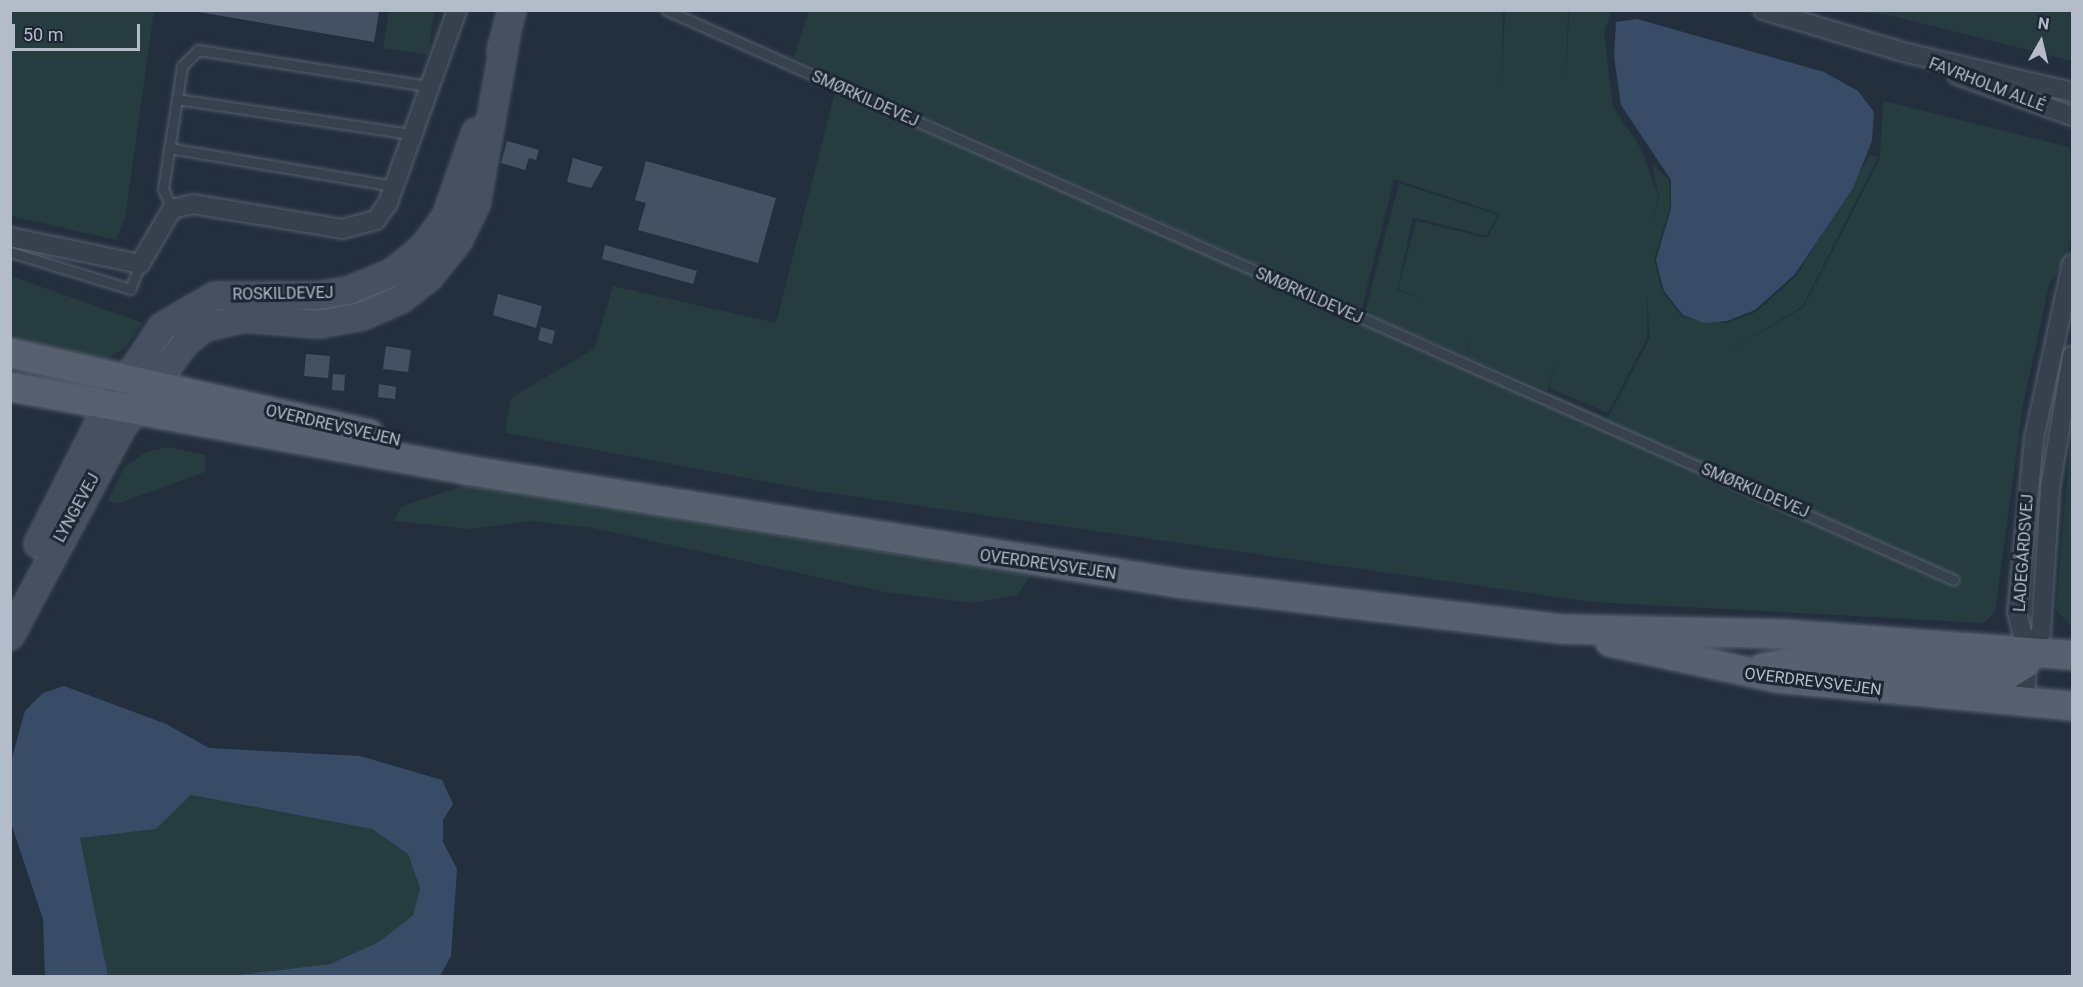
<!DOCTYPE html>
<html>
<head>
<meta charset="utf-8">
<style>
	body { margin:0 }
	#map { position:relative; width:2083px; height:987px; overflow:hidden; background:#242f3e; font-family:Roboto,sans-serif }
	div>[style] { position:absolute }
	.green>* { inset:0; background:#263c3f }
	.water>* { inset:0; background:#394c67 }
	.building>* { inset:0; background:#455162 }
	.roads { filter:drop-shadow(0 0 2px #565f6c) drop-shadow(0 0 2px #565f6c) }
	.lane>* { height:9px; margin:-4.5px; padding:0 4.5px; transform-origin:4.5px; border-radius:4.5px; background:#38414e }
	.street>* { height:18px; margin:-9px; padding:0 9px; transform-origin:9px; border-radius:9px; background:#38414e }
	.secondary>* { height:26px; margin:-13px; padding:0 13px; transform-origin:13px; border-radius:13px; background:#465061 }
	.primary>* { height:28px; margin:-14px; padding:0 14px; transform-origin:14px; border-radius:14px; background:#56606e }
	span { translate:-50% -50%; white-space:nowrap; text-align:center; line-height:1.15; -webkit-text-stroke:6px #1d2633; paint-order:stroke }
	.street-label { font-size:16px; color:#b4bcc9 }
	.frame { position:absolute; inset:0; border:12px solid #b4bcc9; pointer-events:none }
	.north { position:absolute; left:2011px; top:12px; width:60px; height:60px; -webkit-text-stroke:4px #1d2633; paint-order:stroke; rotate:8deg; font-size:16px; font-weight:700; line-height:24px; text-align:center; color:#b4bcc9 }
	.north::after { content:''; display:block; margin:auto; width:21px; height:27px; background:#b4bcc9; clip-path:polygon(50% 0,100% 100%,50% 72%,0 100%) }
	.scale { position:absolute; left:12px; top:24px; width:128px; height:27px; box-sizing:border-box; border:3px solid #b4bcc9; border-top:0; padding-left:8px; font-size:18px; line-height:21px; white-space:nowrap; color:#b4bcc9; -webkit-text-stroke:4px #1d2633; paint-order:stroke }
</style>
</head>
<body>
<div id="map">
	<div class="green">
		<div style="clip-path:polygon(10px 11px,154px 11px,125px 219px,116px 240px,11px 216px)"></div>
		<div style="clip-path:polygon(389px 11px,434px 11px,428px 55px,383px 48px)"></div>
		<div style="clip-path:polygon(809px 11px,1503px 11px,1501px 95px,1505px 11px,1568px 11px,1566px 89px,1569px 11px,1606px 11px,1611px 13px,1604px 32px,1613px 107px,1642px 150px,1658px 197px,1650px 230px,1659px 197px,1652px 164px,1669px 180px,1670px 208px,1654px 259px,1662px 291px,1682px 317px,1727px 323px,1756px 312px,1797px 275px,1870px 155px,1878px 157px,1803px 306px,1720px 356px,1804px 307px,1880px 158px,1883px 101px,2070px 147px,2072px 230px,2067px 257px,2049px 285px,2023px 405px,1995px 611px,1984px 623px,1592px 602px,816px 491px,505px 433px,511px 398px,595px 348px,613px 286px,776px 323px,834px 96px,845px 83px,1359px 314px,1608px 418px,1650px 338px,1647px 292px,1647px 338px,1608px 413px,1549px 388px,1556px 356px,1547px 391px,1467px 357px,1471px 337px,1466px 356px,1365px 313px,1399px 183px,1498px 215px,1486px 236px,1413px 217px,1397px 291px,1430px 300px,1398px 290px,1416px 221px,1487px 238px,1500px 214px,1394px 179px,1361px 311px,794px 57px)"></div>
		<div style="clip-path:polygon(1849px 11px,2072px 11px,2072px 61px,1889px 15px)"></div>
		<div style="clip-path:polygon(11px 276px,143px 323px,126px 347px,107px 359px,11px 340px)"></div>
		<div style="clip-path:polygon(2072px 417px,2072px 627px,2056px 610px)"></div>
		<div style="clip-path:polygon(168px 447px,205px 455px,205px 472px,117px 504px,108px 500px,124px 467px,146px 452px)"></div>
		<div style="clip-path:polygon(464px 486px,513px 492px,1030px 576px,1017px 595px,974px 603px,885px 592px,593px 528px,530px 521px,470px 529px,394px 521px,402px 506px)"></div>
		<div style="clip-path:polygon(191px 795px,372px 829px,408px 854px,420px 888px,413px 915px,379px 942px,330px 964px,230px 976px,108px 976px,80px 838px,156px 829px)"></div>
	</div>
	<div class="water">
		<div style="clip-path:polygon(1637px 19px,1824px 72px,1858px 91px,1874px 112px,1872px 141px,1853px 188px,1795px 274px,1755px 310px,1727px 321px,1704px 323px,1683px 315px,1664px 291px,1656px 260px,1671px 209px,1671px 180px,1621px 105px,1614px 56px,1616px 22px)"></div>
		<div style="clip-path:polygon(64px 686px,166px 724px,209px 748px,360px 756px,442px 780px,453px 804px,443px 820px,443px 842px,457px 869px,451px 956px,440px 976px,230px 976px,330px 964px,379px 942px,413px 915px,420px 888px,408px 854px,372px 829px,191px 795px,156px 829px,80px 838px,108px 976px,45px 976px,43px 919px,11px 823px,10px 765px,25px 711px,43px 693px)"></div>
	</div>
	<div class="building">
		<div style="clip-path:polygon(187px 10px,368px 10px,379px 12px,374px 42px)"></div>
		<div style="clip-path:polygon(507px 141px,539px 150px,536px 160px,529px 158px,525px 170px,501px 163px)"></div>
		<div style="clip-path:polygon(573px 158px,603px 167px,591px 188px,567px 182px)"></div>
		<div style="clip-path:polygon(646px 161px,776px 198px,758px 263px,638px 230px,646px 203px,635px 200px)"></div>
		<div style="clip-path:polygon(605px 245px,697px 271px,693px 284px,602px 259px)"></div>
		<div style="clip-path:polygon(498px 294px,542px 306px,536px 328px,493px 315px)"></div>
		<div style="clip-path:polygon(541px 327px,555px 331px,552px 344px,538px 340px)"></div>
		<div style="clip-path:polygon(386px 346px,411px 350px,408px 372px,383px 369px)"></div>
		<div style="clip-path:polygon(306px 354px,330px 356px,328px 378px,304px 376px)"></div>
		<div style="clip-path:polygon(333px 374px,345px 375px,344px 391px,332px 390px)"></div>
		<div style="clip-path:polygon(379px 384px,396px 387px,395px 399px,378px 397px)"></div>
	</div>
	<div class="roads">
		<div class="lane">
			<div style="left:666px;top:10px;width:1408px;rotate:23.87deg"></div>
			<div style="left:177px;top:99px;width:238px;rotate:8.5deg"></div>
			<div style="left:169px;top:148px;width:228px;rotate:9.6deg"></div>
			<div style="left:172px;top:209px;width:22px;rotate:-114deg"></div>
			<div style="left:163px;top:189px;width:124px;rotate:-81.2deg"></div>
			<div style="left:182px;top:66px;width:23px;rotate:-45deg"></div>
			<div style="left:198px;top:50px;width:234px;rotate:8.9deg"></div>
			<div style="left:10px;top:252px;width:126px;rotate:17.1deg"></div>
			<div style="left:130px;top:289px;width:27px;rotate:-68deg"></div>
		</div>
		<div class="street">
			<div style="left:1763px;top:10px;width:146px;rotate:16.7deg"></div>
			<div style="left:1903px;top:52px;width:174px;rotate:13.3deg"></div>
			<div style="left:1957px;top:75px;width:122px;rotate:19.6deg"></div>
			<div style="left:10px;top:237px;width:133px;rotate:11.7deg"></div>
			<div style="left:140px;top:264px;width:64px;rotate:-59.8deg"></div>
			<div style="left:172px;top:209px;width:22px;rotate:-13deg"></div>
			<div style="left:193px;top:204px;width:151px;rotate:9.5deg"></div>
			<div style="left:342px;top:229px;width:35px;rotate:-15deg"></div>
			<div style="left:376px;top:220px;width:21px;rotate:-55deg"></div>
			<div style="left:388px;top:203px;width:205px;rotate:-70.3deg"></div>
			<div style="left:2027px;top:652px;width:24px;rotate:-54deg"></div>
			<div style="left:2041px;top:633px;width:145px;rotate:-86.4deg"></div>
			<div style="left:2050px;top:488px;width:134px;rotate:-80.5deg"></div>
			<div style="left:2025px;top:703px;width:51px;rotate:-87.8deg"></div>
			<div style="left:2027px;top:652px;width:41px;rotate:-104deg"></div>
			<div style="left:2017px;top:612px;width:175px;rotate:-84.4deg"></div>
			<div style="left:2034px;top:438px;width:178px;rotate:-77.7deg"></div>
		</div>
		<div class="secondary">
			<div style="left:501px;top:51px;width:42px;rotate:-75deg"></div>
			<div style="left:38px;top:544px;width:136px;rotate:-63.2deg"></div>
			<div style="left:99px;top:423px;width:115px;rotate:-56.7deg"></div>
			<div style="left:162px;top:327px;width:61px;rotate:-30.3deg"></div>
			<div style="left:215px;top:296px;width:101px"></div>
			<div style="left:316px;top:296px;width:32px;rotate:-9deg"></div>
			<div style="left:348px;top:291px;width:48px;rotate:-22.2deg"></div>
			<div style="left:392px;top:273px;width:41px;rotate:-39.1deg"></div>
			<div style="left:424px;top:247px;width:37px;rotate:-54deg"></div>
			<div style="left:446px;top:217px;width:90px;rotate:-70.6deg"></div>
			<div style="left:10px;top:636px;width:237px;rotate:-61.8deg"></div>
			<div style="left:122px;top:427px;width:105px;rotate:-53.1deg"></div>
			<div style="left:185px;top:343px;width:26px;rotate:-39deg"></div>
			<div style="left:205px;top:327px;width:39px;rotate:-13deg"></div>
			<div style="left:243px;top:318px;width:76px;rotate:4.5deg"></div>
			<div style="left:319px;top:324px;width:44px;rotate:-10.5deg"></div>
			<div style="left:362px;top:316px;width:43px;rotate:-23.6deg"></div>
			<div style="left:401px;top:299px;width:36px;rotate:-38deg"></div>
			<div style="left:429px;top:277px;width:46px;rotate:-51.1deg"></div>
			<div style="left:458px;top:241px;width:41px;rotate:-64.1deg"></div>
			<div style="left:476px;top:204px;width:171px;rotate:-79.9deg"></div>
		</div>
		<div class="primary">
			<div style="left:10px;top:353px;width:368px;rotate:12.7deg"></div>
			<div style="left:10px;top:387px;width:463px;rotate:10.3deg"></div>
			<div style="left:465px;top:470px;width:728px;rotate:9.01deg"></div>
			<div style="left:1184px;top:584px;width:378px;rotate:6.8deg"></div>
			<div style="left:1559px;top:629px;width:224px;rotate:1.3deg"></div>
			<div style="left:1783px;top:634px;width:290px;rotate:4.2deg"></div>
			<div style="left:1610px;top:642px;width:170px;rotate:12.2deg"></div>
			<div style="left:1776px;top:678px;width:297px;rotate:5.4deg"></div>
			<div style="left:1762px;top:668px;width:45px;rotate:-9deg"></div>
			<div style="left:1806px;top:661px;width:200px;rotate:4.3deg"></div>
			<div style="left:2005px;top:676px;width:23px;rotate:-31deg"></div>
			<div style="left:2025px;top:664px;width:12px;rotate:-81deg"></div>
		</div>
	</div>
	<div class="street-label">
		<span style="left:1987px;top:85px;rotate:21deg">FAVRHOLM ALLÉ</span>
		<span style="left:865px;top:99px;rotate:24deg">SMØRKILDEVEJ</span>
		<span style="left:283px;top:294px;rotate:-1deg">ROSKILDEVEJ</span>
		<span style="left:1309px;top:296px;rotate:24deg">SMØRKILDEVEJ</span>
		<span style="left:333px;top:426px;rotate:13deg">OVERDREVSVEJEN</span>
		<span style="left:1755px;top:491px;rotate:23deg">SMØRKILDEVEJ</span>
		<span style="left:77px;top:508px;rotate:-61deg">LYNGEVEJ</span>
		<span style="left:2024px;top:553px;rotate:-86deg">LADEGÅRDSVEJ</span>
		<span style="left:1048px;top:565px;rotate:8deg">OVERDREVSVEJEN</span>
		<span style="left:1813px;top:682px;rotate:7deg">OVERDREVSVEJEN</span>
	</div>
	<div class="frame"></div>
	<div class="north">N</div>
	<div class="scale">50 m</div>
</div>
</body>
</html>
